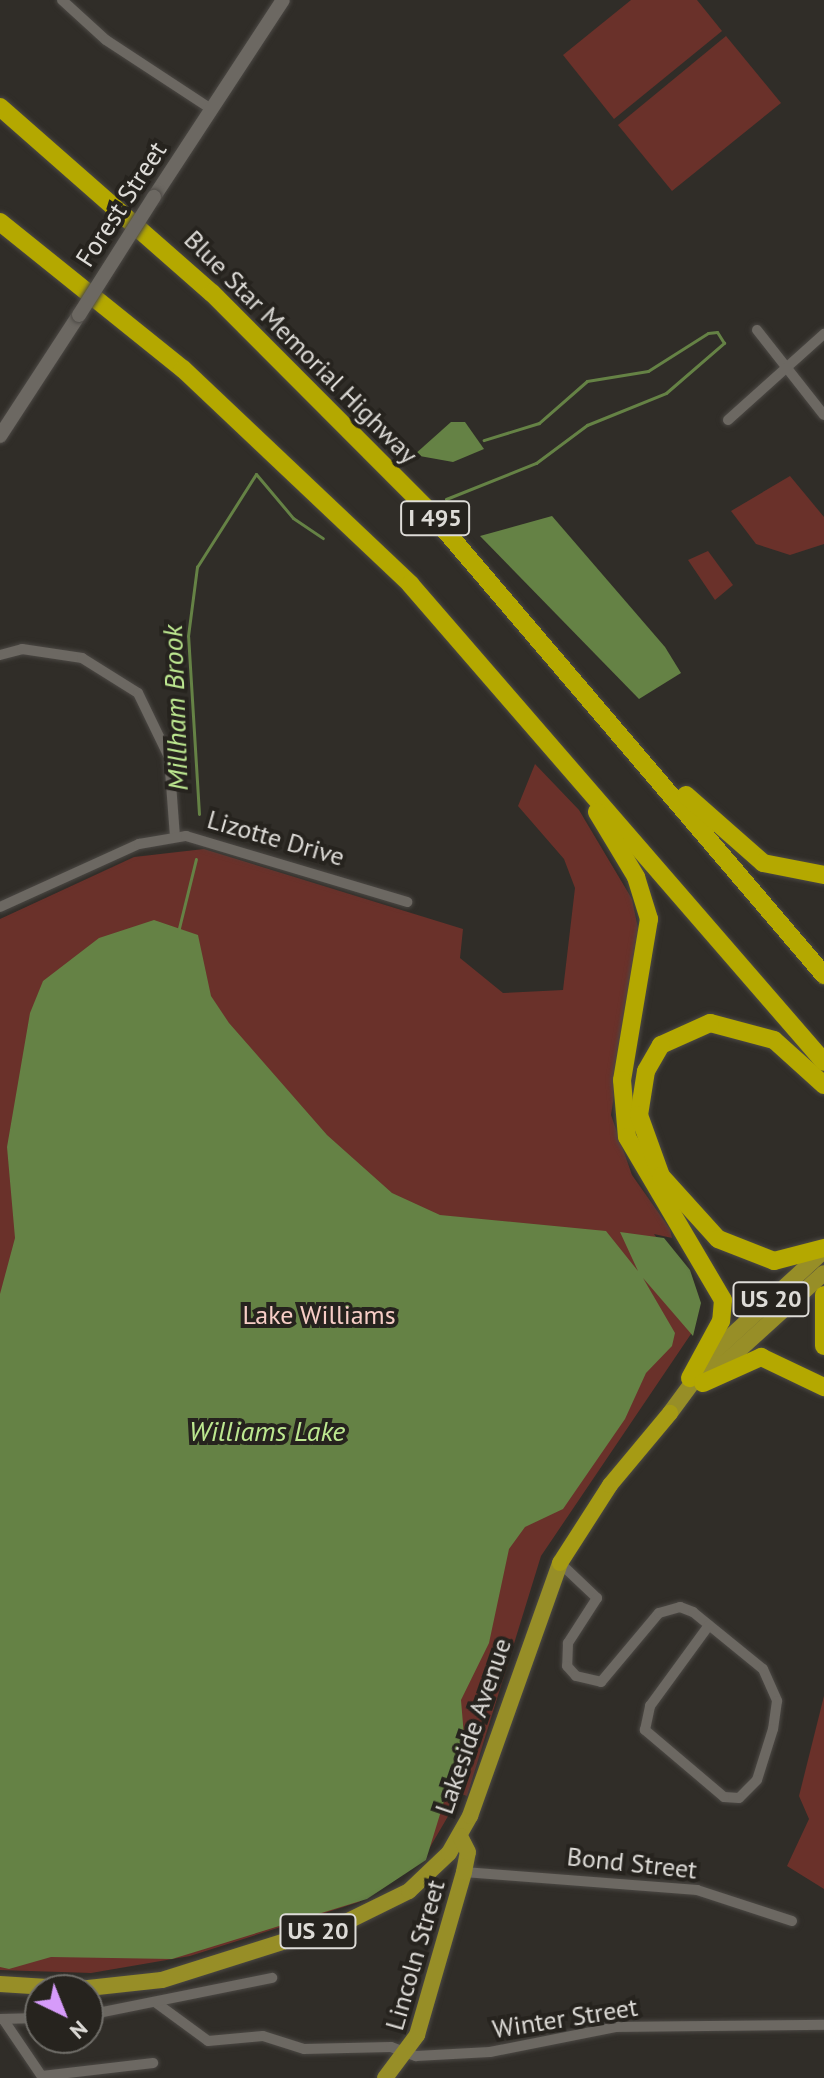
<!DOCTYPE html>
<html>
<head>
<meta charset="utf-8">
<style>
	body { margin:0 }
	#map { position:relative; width:824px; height:2078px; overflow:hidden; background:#302d28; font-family:"PT Sans",sans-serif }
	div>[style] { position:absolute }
	.green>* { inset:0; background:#6a312a }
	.water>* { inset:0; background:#658245 }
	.stream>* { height:3px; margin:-1.5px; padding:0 1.5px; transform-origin:1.5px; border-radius:1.5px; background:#658245 }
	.roads { filter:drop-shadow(0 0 2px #4b4844) drop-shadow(0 0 2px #4b4844) }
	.minor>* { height:10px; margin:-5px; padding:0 5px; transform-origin:5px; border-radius:5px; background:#6c6862 }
	.secondary>* { height:14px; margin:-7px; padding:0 7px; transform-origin:7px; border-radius:7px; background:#6c6862 }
	.primary>* { height:16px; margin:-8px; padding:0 8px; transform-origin:8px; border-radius:8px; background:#978e27 }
	.trunk>* { height:16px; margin:-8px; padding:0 8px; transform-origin:8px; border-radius:8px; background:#a69b14 }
	.motorway>* { height:18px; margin:-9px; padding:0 9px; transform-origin:9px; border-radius:9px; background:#b4a800 }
	.bridges { filter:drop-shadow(0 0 2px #4b4844) drop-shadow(0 0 2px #4b4844) }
	.secondary-bridge>* { height:14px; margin:-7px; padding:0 7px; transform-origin:7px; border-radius:7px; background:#6c6862 }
	span { translate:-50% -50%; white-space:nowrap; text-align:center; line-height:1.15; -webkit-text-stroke:8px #26231e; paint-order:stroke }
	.shield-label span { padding:2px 6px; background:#26231e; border:2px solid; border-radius:6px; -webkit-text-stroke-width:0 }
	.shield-label { font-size:24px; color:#dddbd7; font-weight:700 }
	.street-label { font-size:26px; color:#dddbd7 }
	.park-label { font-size:26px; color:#f7cdc6 }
	.water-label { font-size:28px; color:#bde890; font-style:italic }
	.north { position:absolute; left:24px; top:1974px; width:80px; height:80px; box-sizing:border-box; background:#26231e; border:2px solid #6f6d68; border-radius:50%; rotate:137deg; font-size:22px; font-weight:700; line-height:32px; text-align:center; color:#dddbd7 }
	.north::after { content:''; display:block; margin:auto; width:28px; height:36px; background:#d69bfa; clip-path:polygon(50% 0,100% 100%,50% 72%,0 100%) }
</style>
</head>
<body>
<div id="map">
	<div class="green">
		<div style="clip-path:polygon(631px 0,697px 0,722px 31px,614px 119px,563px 55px)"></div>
		<div style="clip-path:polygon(726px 36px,781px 103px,672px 191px,618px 125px)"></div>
		<div style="clip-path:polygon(790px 476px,824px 517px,824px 544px,790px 555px,756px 544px,731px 511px)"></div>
		<div style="clip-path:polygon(708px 551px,733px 585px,715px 600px,688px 560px)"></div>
		<div style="clip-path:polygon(535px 764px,579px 810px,632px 899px,639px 933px,611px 1115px,632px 1175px,670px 1229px,672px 1238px,654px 1234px,688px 1282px,693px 1331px,541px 1556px,467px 1796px,461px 1794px,426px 1854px,359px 1902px,190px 1956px,91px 1973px,0 1970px,0 919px,134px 857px,204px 849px,463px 929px,460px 958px,503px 993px,563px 990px,575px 888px,564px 859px,518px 806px)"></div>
		<div style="clip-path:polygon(824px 1696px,824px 1889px,787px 1866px,809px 1819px,799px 1796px)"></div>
	</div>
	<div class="water">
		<div style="clip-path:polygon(451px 422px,465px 422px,484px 449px,453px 462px,414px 455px)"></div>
		<div style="clip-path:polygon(552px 516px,665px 647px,681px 673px,639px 699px,480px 536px)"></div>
		<div style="clip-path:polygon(154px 920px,198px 935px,211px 996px,229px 1023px,327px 1135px,392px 1193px,440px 1215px,606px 1231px,638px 1271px,620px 1232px,664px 1238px,690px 1270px,701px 1303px,693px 1336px,643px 1278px,675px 1333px,672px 1346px,646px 1373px,625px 1419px,563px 1509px,525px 1527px,509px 1549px,489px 1643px,461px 1700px,464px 1736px,426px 1860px,367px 1899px,172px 1959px,51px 1957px,9px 1969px,0 1967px,0 1294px,15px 1238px,7px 1147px,30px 1013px,43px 981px,99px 938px)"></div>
	</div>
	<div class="stream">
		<div style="left:446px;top:499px;width:97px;rotate:-21.8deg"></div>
		<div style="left:536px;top:463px;width:64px;rotate:-36.7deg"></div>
		<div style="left:587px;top:425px;width:85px;rotate:-22.1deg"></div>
		<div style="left:666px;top:393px;width:77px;rotate:-40.8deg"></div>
		<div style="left:724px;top:343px;width:13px;rotate:-122deg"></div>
		<div style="left:717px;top:332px;width:9px;rotate:174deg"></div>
		<div style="left:708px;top:333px;width:71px;rotate:147.7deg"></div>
		<div style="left:648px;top:371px;width:62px;rotate:170.7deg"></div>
		<div style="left:587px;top:381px;width:64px;rotate:138.8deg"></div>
		<div style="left:539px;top:423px;width:58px;rotate:162.8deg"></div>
		<div style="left:199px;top:814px;width:178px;rotate:-93.5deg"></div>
		<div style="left:188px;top:636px;width:70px;rotate:-82.6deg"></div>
		<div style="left:197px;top:567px;width:110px;rotate:-57.6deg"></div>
		<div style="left:256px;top:474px;width:57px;rotate:49.9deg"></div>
		<div style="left:293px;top:518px;width:36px;rotate:34deg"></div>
		<div style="left:179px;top:928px;width:71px;rotate:-76.2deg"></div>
	</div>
	<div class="roads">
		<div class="minor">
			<div style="left:62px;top:0;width:59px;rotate:42.3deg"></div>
			<div style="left:106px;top:40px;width:126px;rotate:33.3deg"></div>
			<div style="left:757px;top:330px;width:108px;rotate:51.8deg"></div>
			<div style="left:728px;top:420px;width:129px;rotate:-41.9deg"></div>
			<div style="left:0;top:655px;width:23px;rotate:-15deg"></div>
			<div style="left:22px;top:649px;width:61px;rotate:8.5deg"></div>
			<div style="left:82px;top:658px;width:66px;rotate:32deg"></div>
			<div style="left:138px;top:693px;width:71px;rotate:64.2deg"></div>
			<div style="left:169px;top:757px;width:80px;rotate:85.7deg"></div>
			<div style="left:0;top:907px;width:153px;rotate:-24.4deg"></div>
			<div style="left:139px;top:844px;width:48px;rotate:-9.7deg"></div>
			<div style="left:186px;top:836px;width:231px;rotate:16.6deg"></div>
			<div style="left:560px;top:1563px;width:51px;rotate:43.4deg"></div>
			<div style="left:597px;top:1598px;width:54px;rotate:122.8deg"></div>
			<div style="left:568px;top:1643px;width:23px;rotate:92deg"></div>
			<div style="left:567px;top:1666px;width:13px;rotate:48deg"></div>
			<div style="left:576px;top:1676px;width:26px;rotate:13deg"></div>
			<div style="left:601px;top:1682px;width:90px;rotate:-50deg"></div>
			<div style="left:659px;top:1613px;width:22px;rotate:-16deg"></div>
			<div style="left:680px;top:1607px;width:14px;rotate:21deg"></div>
			<div style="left:693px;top:1612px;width:90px;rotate:39.2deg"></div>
			<div style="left:763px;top:1669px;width:35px;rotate:66deg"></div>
			<div style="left:777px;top:1701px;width:28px;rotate:98deg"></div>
			<div style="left:773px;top:1729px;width:53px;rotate:107.4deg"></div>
			<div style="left:757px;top:1780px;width:25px;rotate:135deg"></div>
			<div style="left:739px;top:1798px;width:15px;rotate:-176deg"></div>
			<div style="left:724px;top:1797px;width:104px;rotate:-139.7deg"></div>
			<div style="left:645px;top:1730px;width:25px;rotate:-78deg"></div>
			<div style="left:650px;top:1706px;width:100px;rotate:-53.9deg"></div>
			<div style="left:464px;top:1872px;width:234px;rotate:4.4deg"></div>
			<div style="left:697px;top:1890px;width:100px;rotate:18.1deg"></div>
			<div style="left:155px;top:2002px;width:66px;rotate:36.3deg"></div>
			<div style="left:208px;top:2041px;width:55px;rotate:-5.2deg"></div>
			<div style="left:263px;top:2036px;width:43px;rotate:17.6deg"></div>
			<div style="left:304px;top:2049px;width:87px;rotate:-1.3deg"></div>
			<div style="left:391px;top:2047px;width:27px;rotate:20deg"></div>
			<div style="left:416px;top:2056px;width:74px;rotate:-3.1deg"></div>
			<div style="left:490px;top:2052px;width:128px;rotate:-11.2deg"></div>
			<div style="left:616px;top:2027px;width:208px;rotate:-0.6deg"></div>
			<div style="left:88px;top:2015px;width:188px;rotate:-11.4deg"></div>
			<div style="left:0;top:2019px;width:40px;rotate:-1.4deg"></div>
			<div style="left:3px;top:2019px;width:71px;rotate:55.9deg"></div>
			<div style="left:42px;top:2076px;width:112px;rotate:-6.7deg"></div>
		</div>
		<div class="secondary">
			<div style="left:154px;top:197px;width:235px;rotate:-56.8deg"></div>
			<div style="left:0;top:436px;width:145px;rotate:-56.9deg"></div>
		</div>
		<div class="primary">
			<div style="left:706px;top:1380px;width:159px;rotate:-42.2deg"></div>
			<div style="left:670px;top:1413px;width:81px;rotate:-53.6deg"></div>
			<div style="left:718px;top:1348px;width:144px;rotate:-42.5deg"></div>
			<div style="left:0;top:1984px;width:79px;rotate:3.6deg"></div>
			<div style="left:79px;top:1989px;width:83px;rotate:-6.2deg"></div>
			<div style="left:162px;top:1980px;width:193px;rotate:-17.5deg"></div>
			<div style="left:346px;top:1922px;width:70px;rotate:-26.2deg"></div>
			<div style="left:409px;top:1891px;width:55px;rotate:-43.5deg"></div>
			<div style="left:449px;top:1853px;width:43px;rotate:-60.4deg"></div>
			<div style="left:470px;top:1816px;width:269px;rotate:-70.4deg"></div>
			<div style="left:385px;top:2078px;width:54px;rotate:-53.3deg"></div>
			<div style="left:417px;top:2035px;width:170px;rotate:-73.9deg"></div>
			<div style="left:464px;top:1872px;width:20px;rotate:-79deg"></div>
			<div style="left:468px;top:1852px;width:18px;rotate:-117deg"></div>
		</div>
		<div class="trunk">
			<div style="left:560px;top:1563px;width:93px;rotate:-57.3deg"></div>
			<div style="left:610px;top:1485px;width:94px;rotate:-50.2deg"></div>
		</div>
		<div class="motorway">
			<div style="left:0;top:107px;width:282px;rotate:41.3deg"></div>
			<div style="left:212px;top:293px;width:303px;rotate:45.1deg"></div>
			<div style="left:426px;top:508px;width:614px;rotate:49.56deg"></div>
			<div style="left:0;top:222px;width:235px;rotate:38.8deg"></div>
			<div style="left:183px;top:369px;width:313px;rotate:43.4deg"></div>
			<div style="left:410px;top:584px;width:632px;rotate:49.1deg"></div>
			<div style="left:686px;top:795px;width:103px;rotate:41.4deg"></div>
			<div style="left:763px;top:863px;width:62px;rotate:11.1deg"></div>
			<div style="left:597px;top:812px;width:76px;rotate:59deg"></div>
			<div style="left:636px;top:877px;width:44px;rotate:72.8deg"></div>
			<div style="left:649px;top:919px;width:163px;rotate:99.5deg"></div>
			<div style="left:622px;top:1080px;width:57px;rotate:85deg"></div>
			<div style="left:627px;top:1137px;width:189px;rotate:59.5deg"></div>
			<div style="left:723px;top:1300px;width:21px;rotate:95deg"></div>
			<div style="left:721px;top:1321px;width:65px;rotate:118.5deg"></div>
			<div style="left:824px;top:1085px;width:67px;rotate:-138deg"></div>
			<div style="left:774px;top:1040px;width:66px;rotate:-165.1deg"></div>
			<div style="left:710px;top:1023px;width:54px;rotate:155.8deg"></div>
			<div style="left:661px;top:1045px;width:30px;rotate:120deg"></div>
			<div style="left:646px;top:1071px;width:45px;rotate:99deg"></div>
			<div style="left:639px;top:1115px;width:65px;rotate:70.2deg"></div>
			<div style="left:661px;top:1176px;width:85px;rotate:47.9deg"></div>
			<div style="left:718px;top:1239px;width:60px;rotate:21.4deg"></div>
			<div style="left:774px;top:1261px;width:52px;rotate:-14.6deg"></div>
			<div style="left:824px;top:1295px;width:51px;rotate:90deg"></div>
			<div style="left:703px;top:1383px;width:64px;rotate:-24.1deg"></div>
			<div style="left:761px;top:1357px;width:70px;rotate:25.5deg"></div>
		</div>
	</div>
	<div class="bridges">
		<div class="secondary-bridge">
			<div style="left:79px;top:315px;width:140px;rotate:-57.6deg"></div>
		</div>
	</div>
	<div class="shield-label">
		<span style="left:435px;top:518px">I 495</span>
		<span style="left:771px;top:1299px">US 20</span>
		<span style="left:318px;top:1931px">US 20</span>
	</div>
	<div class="street-label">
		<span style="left:121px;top:204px;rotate:-57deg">Forest Street</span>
		<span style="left:301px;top:347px;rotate:45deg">Blue Star Memorial Highway</span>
		<span style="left:276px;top:838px;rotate:16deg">Lizotte Drive</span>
		<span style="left:473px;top:1726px;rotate:-71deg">Lakeside Avenue</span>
		<span style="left:632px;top:1863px;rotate:6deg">Bond Street</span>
		<span style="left:415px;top:1955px;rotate:-74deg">Lincoln Street</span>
		<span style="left:565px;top:2018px;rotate:-9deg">Winter Street</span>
	</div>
	<div class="park-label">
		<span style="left:319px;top:1315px">Lake Williams</span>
	</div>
	<div class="water-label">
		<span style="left:175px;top:708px;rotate:-92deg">Millham Brook</span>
		<span style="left:267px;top:1431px">Williams Lake</span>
	</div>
	<div class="north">N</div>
</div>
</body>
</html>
